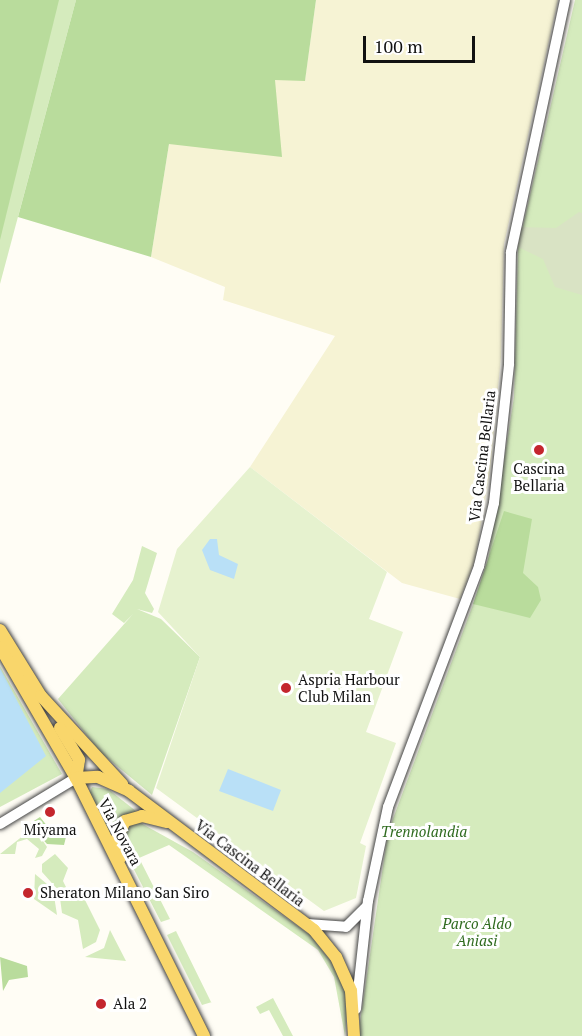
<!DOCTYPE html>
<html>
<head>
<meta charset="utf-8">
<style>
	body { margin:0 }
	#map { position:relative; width:582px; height:1036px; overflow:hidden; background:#fffdf5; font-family:"PT Serif",serif }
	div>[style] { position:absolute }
	.farmland>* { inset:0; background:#f6f3d4 }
	.green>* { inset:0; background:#d5ebbd }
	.forest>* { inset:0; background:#b9dc9c }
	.cemetery>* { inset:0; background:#d9e3c4 }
	.pitch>* { inset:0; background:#e6f2cf }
	.water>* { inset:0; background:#b9e0f7 }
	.roads { filter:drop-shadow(0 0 2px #444) drop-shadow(0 0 2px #444) }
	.minor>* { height:10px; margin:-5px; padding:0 5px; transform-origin:5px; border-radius:5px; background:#fff }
	.major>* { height:12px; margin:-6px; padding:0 6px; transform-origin:6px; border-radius:6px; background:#f9d66b }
	.dots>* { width:16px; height:16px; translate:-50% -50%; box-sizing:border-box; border:3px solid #fff; border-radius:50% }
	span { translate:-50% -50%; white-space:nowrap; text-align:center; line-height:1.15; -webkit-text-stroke:6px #fff; paint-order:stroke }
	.street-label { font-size:15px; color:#111 }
	.poi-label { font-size:15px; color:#111 }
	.left { translate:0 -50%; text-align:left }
	.park-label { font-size:15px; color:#2f6b1f; font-style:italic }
	.scale { position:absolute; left:363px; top:36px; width:112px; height:27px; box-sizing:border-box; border:3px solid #111; border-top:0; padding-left:8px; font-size:18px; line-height:21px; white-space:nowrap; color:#111; -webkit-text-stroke:4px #fff; paint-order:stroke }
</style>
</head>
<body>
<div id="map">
	<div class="farmland">
		<div style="clip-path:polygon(316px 0,558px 0,504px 244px,501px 357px,490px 471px,475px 560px,460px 599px,402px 583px,250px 467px,335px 336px,223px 300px,225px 287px,151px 257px,169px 144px,275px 80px,305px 80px)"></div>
	</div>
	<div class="green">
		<div style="clip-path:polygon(0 0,76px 0,0 284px)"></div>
		<div style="clip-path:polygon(575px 0,582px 0,582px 1036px,358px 1036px,388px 832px,487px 567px,514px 397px,518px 247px)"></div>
		<div style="clip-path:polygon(142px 546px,157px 553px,145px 593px,154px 609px,152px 613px,137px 609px,161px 619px,200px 657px,152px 795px,100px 752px,58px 699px,133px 614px,124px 623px,112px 614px,133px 580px)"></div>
		<div style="clip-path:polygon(0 666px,62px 774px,0 807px)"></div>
		<div style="clip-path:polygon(92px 787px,108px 789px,141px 815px,112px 840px,89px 794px)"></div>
		<div style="clip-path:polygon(137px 821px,193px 852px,310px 935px,336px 968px,348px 999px,345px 1036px,334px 977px,318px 950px,169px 845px,139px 858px,170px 919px,161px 922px,123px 848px,123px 832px)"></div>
		<div style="clip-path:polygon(24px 835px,41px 838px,47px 847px,42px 856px,35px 858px,39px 849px,27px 839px,17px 842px,15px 854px,0 854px)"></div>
		<div style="clip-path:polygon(55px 854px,68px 868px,63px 881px,68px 891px,83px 896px,100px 930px,96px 942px,83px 949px,78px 920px,62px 913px,59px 891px,42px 872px,42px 864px)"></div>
		<div style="clip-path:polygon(35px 874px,53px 889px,57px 915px,34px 899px)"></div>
		<div style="clip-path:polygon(110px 930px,126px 961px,85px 957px,104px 948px)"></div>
		<div style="clip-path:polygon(176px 931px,211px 1002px,212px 1002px,202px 1005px,167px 935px)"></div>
		<div style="clip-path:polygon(273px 998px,293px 1036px,283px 1036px,269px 1010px,260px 1014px,256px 1007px)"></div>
	</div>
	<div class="forest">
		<div style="clip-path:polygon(0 0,59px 0,0 240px)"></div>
		<div style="clip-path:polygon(76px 0,316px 0,305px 81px,275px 80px,282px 157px,169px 144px,151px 257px,18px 217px)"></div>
		<div style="clip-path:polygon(504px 511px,532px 519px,523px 573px,538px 587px,541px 600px,530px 618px,473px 604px)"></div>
		<div style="clip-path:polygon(40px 817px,52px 832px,60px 828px,67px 833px,64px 845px,47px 844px,29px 824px)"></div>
		<div style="clip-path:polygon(0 957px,27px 966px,28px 977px,9px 980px,3px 991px)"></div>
	</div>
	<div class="cemetery">
		<div style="clip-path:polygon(579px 212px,582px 213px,582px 295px,555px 287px,543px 259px,518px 247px,521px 227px,556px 228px)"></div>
	</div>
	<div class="pitch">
		<div style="clip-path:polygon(250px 467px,387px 572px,369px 619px,403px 632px,366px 732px,396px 743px,360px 843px,366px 846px,356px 898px,324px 911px,156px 788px,200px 657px,158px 612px,177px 549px)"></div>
	</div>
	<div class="water">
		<div style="clip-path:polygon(210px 539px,217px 539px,219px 555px,238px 564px,234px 579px,210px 570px,202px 550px)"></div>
		<div style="clip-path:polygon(0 668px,46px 756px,0 793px)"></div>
		<div style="clip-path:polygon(228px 769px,281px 790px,273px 811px,219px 791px)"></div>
	</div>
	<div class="roads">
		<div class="minor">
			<div style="left:0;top:824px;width:89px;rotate:-31.2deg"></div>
			<div style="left:307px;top:924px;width:39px;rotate:4deg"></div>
			<div style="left:346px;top:927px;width:28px;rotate:-45deg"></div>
			<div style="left:356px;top:1009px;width:109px;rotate:-83.7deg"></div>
			<div style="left:368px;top:901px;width:96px;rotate:-78deg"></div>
			<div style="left:388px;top:807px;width:258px;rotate:-69.3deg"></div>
			<div style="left:479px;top:566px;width:65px;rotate:-76.6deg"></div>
			<div style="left:494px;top:503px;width:140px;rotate:-83.8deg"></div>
			<div style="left:509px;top:364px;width:112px;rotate:-89deg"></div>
			<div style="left:511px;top:252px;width:258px;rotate:-77.9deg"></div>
		</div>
		<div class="major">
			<div style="left:0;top:630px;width:78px;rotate:58.2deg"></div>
			<div style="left:41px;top:696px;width:120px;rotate:47.4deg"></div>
			<div style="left:0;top:647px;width:151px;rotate:59.9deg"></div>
			<div style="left:76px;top:778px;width:288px;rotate:63.6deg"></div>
			<div style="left:60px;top:728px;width:37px;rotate:59deg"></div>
			<div style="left:79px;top:760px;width:18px;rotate:99deg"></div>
			<div style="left:76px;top:778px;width:22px;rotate:-3deg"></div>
			<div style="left:98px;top:777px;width:34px;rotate:24deg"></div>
			<div style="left:129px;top:791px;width:231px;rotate:36.9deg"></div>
			<div style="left:314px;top:930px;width:35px;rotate:51deg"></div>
			<div style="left:336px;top:957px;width:37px;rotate:66deg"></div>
			<div style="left:351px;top:991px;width:45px;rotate:86.2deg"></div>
			<div style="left:121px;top:857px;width:19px;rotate:-102deg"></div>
			<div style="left:117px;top:838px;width:19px;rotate:-65deg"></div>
			<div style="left:125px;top:821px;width:18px;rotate:-16deg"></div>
			<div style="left:142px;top:816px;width:25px;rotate:14deg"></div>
		</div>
	</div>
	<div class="dots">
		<div style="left:539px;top:450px;background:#c4262e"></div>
		<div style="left:286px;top:688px;background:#c4262e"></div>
		<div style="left:50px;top:812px;background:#c4262e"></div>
		<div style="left:28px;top:893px;background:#c4262e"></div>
		<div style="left:101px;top:1004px;background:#c4262e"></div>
	</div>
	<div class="street-label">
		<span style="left:482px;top:456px;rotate:-83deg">Via Cascina Bellaria</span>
		<span style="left:120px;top:832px;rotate:62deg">Via Novara</span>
		<span style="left:250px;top:863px;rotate:37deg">Via Cascina Bellaria</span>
	</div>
	<div class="poi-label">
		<span style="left:539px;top:477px">Cascina<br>Bellaria</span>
		<span class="left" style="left:298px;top:688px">Aspria Harbour<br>Club Milan</span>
		<span style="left:50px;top:830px">Miyama</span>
		<span class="left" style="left:40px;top:893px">Sheraton Milano San Siro</span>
		<span class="left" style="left:113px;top:1004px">Ala 2</span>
	</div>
	<div class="park-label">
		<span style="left:424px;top:832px">Trennolandia</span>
		<span style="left:477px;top:932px">Parco Aldo<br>Aniasi</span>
	</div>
	<div class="scale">100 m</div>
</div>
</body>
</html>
